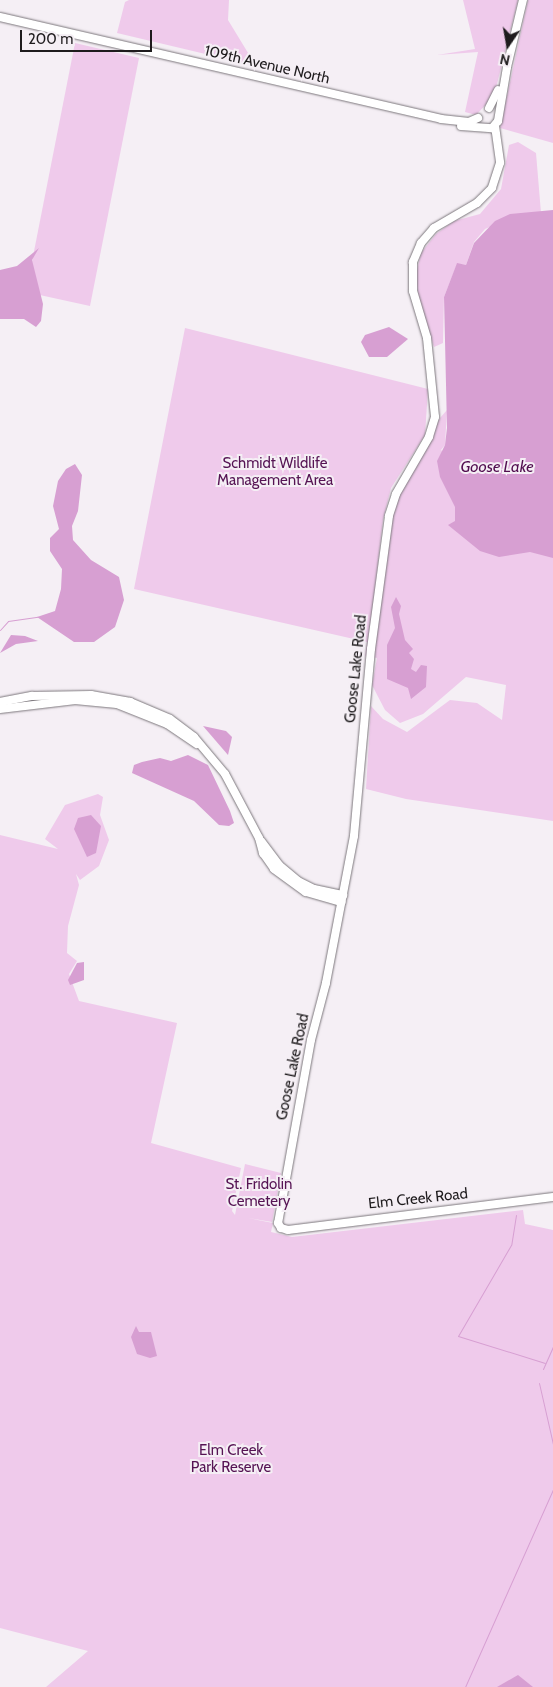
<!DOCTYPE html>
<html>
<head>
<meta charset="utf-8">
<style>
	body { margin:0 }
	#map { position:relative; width:553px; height:1687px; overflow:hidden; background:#f5eff5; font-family:Cabin,sans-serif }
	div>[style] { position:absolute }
	.green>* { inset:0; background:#efcaeb }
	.water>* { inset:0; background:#d79fd2 }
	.stream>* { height:1px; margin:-0.5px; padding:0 0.5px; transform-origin:0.5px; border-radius:0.5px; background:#d79fd2 }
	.roads { filter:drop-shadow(0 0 1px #7c777c) drop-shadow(0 0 1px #7c777c) }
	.secondary>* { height:8px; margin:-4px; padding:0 4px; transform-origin:4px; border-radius:4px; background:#fff }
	span { translate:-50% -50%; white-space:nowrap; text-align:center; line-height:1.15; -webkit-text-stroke:4px #f5eff5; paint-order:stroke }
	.street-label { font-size:15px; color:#1e1b1d }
	.park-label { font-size:15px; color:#561454 }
	.water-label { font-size:16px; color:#510d4f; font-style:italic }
	.north { position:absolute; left:483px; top:20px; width:50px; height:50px; -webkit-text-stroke:4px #f5eff5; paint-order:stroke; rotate:192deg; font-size:14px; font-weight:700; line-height:20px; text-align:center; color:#1e1b1d }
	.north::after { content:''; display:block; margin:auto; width:18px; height:22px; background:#1e1b1d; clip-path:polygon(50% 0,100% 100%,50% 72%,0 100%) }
	.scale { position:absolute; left:20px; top:30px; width:132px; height:22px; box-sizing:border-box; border:2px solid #1e1b1d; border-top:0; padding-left:6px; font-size:15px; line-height:18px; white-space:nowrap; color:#1e1b1d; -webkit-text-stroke:4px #f5eff5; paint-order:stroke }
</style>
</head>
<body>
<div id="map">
	<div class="green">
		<div style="clip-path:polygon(129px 0,229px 0,228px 20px,256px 66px,117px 33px,125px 2px)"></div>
		<div style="clip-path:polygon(463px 0,518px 0,494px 96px,476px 115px,465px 112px,478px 52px,437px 55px,475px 49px)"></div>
		<div style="clip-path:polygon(528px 0,553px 0,553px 143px,500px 128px)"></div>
		<div style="clip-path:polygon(75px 43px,139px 58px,90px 306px,26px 292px)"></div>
		<div style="clip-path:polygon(518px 142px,536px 153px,541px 213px,520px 214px,485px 229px,474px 242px,466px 265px,457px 264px,444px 297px,443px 343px,434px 347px,419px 301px,416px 275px,421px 253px,436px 234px,454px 221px,480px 214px,501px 189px,509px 145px)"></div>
		<div style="clip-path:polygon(185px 328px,428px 389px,425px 435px,391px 488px,383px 520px,375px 589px,385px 520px,440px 418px,447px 410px,445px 445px,441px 450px,553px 530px,553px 821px,406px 799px,366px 789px,371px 706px,383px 719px,407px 732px,450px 700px,477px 703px,502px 720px,506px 685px,466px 677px,423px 714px,400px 723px,385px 710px,372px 685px,377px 658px,365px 656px,367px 642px,134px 589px)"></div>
		<div style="clip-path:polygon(98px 794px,103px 797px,100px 815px,109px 840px,99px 866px,80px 880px,76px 874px,79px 885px,68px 926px,67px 953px,77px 961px,69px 974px,79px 1001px,177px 1023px,151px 1143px,241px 1168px,232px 1211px,235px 1215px,245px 1164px,281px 1173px,272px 1222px,248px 1218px,273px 1223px,271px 1232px,292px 1237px,523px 1210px,525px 1224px,553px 1230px,553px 1687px,46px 1687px,88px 1651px,0 1628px,0 835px,58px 849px,45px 839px,65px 805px)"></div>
	</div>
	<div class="water">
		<div style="clip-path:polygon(553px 210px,553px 558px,530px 552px,499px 557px,480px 551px,448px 525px,455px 521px,455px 507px,440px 477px,437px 461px,445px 445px,447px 428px,444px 297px,457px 263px,466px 265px,474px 243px,495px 221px,510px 214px)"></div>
		<div style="clip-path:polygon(39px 248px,32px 260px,43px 304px,41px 321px,36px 327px,24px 319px,0 319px,0 270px,17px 266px)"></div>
		<div style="clip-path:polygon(389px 327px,408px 339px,387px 357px,369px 357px,361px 342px,365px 335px)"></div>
		<div style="clip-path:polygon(75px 464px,82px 475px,78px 511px,72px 526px,73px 540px,91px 560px,119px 577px,124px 600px,115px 627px,94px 642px,74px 642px,37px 617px,55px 611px,61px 589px,62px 569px,50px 551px,50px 538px,59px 529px,53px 506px,58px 481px,66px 469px)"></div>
		<div style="clip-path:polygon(396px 597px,401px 606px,399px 614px,405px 640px,413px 649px,409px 653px,414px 659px,411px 669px,416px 672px,421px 665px,427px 666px,426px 687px,411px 699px,408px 688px,387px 679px,387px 645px,395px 628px,391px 607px)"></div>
		<div style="clip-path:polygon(11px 635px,25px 636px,38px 641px,16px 644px,0 653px)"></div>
		<div style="clip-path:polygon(203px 726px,226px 731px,232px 737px,228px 755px)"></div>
		<div style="clip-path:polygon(188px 755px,208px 765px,230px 811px,234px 823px,229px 826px,219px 825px,194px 801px,132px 773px,134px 765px,142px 762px,160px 758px,171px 761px)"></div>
		<div style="clip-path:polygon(91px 815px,101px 826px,96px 853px,87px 857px,74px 829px,78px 818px)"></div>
		<div style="clip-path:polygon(84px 962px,84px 980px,70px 985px,68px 980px,77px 963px)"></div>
		<div style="clip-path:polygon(136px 1326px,139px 1332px,151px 1332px,157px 1356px,150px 1358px,137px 1354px,131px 1337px)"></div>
		<div style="clip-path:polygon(518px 1675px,533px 1687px,497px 1687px)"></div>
	</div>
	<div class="stream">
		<div style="left:0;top:630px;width:12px;rotate:-48deg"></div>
		<div style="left:8px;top:621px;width:30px;rotate:-8deg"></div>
		<div style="left:516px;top:1215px;width:30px;rotate:99deg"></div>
		<div style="left:511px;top:1245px;width:105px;rotate:120.2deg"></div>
		<div style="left:458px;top:1336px;width:91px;rotate:17.2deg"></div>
		<div style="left:543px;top:1369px;width:24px;rotate:-66deg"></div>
		<div style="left:539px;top:1383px;width:63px;rotate:77.1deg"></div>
		<div style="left:465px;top:1687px;width:217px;rotate:-66deg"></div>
	</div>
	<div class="roads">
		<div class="secondary">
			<div style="left:0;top:17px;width:453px;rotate:13deg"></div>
			<div style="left:441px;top:119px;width:28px;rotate:6deg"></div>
			<div style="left:469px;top:122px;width:10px;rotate:-24deg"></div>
			<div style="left:489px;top:108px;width:20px;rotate:-63deg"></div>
			<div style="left:461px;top:126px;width:31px;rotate:4deg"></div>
			<div style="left:492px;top:128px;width:9px;rotate:-49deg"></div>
			<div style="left:498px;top:121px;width:55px;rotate:-80.5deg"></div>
			<div style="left:507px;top:67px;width:69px;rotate:-76.6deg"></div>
			<div style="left:495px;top:126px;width:37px;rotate:82deg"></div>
			<div style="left:500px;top:163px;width:26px;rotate:108deg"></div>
			<div style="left:492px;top:188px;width:21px;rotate:135deg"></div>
			<div style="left:477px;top:203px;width:50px;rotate:149.8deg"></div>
			<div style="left:434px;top:228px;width:20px;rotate:131deg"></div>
			<div style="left:421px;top:243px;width:21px;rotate:113deg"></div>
			<div style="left:413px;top:262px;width:29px;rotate:90deg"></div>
			<div style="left:413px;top:291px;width:49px;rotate:73.4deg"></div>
			<div style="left:427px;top:338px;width:79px;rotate:84.2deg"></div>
			<div style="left:435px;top:417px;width:21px;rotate:107deg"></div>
			<div style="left:429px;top:437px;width:66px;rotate:120.1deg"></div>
			<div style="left:396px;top:494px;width:23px;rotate:108deg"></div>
			<div style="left:389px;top:516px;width:134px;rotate:97.7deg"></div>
			<div style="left:371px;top:649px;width:188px;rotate:95.2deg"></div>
			<div style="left:354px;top:836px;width:150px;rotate:100.8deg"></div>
			<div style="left:326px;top:983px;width:59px;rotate:104.7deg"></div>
			<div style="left:311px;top:1040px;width:186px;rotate:100.2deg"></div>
			<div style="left:278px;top:1223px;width:6px;rotate:59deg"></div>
			<div style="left:281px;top:1228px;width:7px;rotate:16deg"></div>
			<div style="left:288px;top:1230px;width:267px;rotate:-7.1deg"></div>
			<div style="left:0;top:702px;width:33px;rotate:-11deg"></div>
			<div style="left:32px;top:696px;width:59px;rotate:-1deg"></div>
			<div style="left:91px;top:695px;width:40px;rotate:10deg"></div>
			<div style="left:130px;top:702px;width:43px;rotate:23deg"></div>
			<div style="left:170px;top:719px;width:30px;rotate:37deg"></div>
			<div style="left:194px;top:737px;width:48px;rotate:50deg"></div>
			<div style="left:225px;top:774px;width:72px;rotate:62deg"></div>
			<div style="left:259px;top:838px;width:16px;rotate:75deg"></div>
			<div style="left:263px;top:853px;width:19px;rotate:55deg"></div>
			<div style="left:274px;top:869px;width:39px;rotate:36deg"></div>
			<div style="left:306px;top:892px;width:37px;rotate:16deg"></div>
			<div style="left:0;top:709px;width:76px;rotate:-6.8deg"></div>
			<div style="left:75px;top:700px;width:42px;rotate:5.4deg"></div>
			<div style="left:117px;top:704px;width:54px;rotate:21.8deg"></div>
			<div style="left:167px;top:724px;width:36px;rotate:34deg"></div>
			<div style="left:261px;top:841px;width:30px;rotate:53deg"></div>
			<div style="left:279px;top:865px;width:25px;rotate:40deg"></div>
			<div style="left:298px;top:881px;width:18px;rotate:27deg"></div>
			<div style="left:314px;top:889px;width:30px;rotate:12deg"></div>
		</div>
	</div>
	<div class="street-label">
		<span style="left:267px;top:65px;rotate:13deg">109th Avenue North</span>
		<span style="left:356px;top:669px;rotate:-84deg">Goose Lake Road</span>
		<span style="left:293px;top:1067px;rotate:-78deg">Goose Lake Road</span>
		<span style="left:418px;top:1199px;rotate:-6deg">Elm Creek Road</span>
	</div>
	<div class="park-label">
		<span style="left:275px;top:472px">Schmidt Wildlife<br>Management Area</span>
		<span style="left:259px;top:1193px">St. Fridolin<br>Cemetery</span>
		<span style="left:231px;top:1459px">Elm Creek<br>Park Reserve</span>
	</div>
	<div class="water-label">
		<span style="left:497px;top:467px">Goose Lake</span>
	</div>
	<div class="north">N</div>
	<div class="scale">200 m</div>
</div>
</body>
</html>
